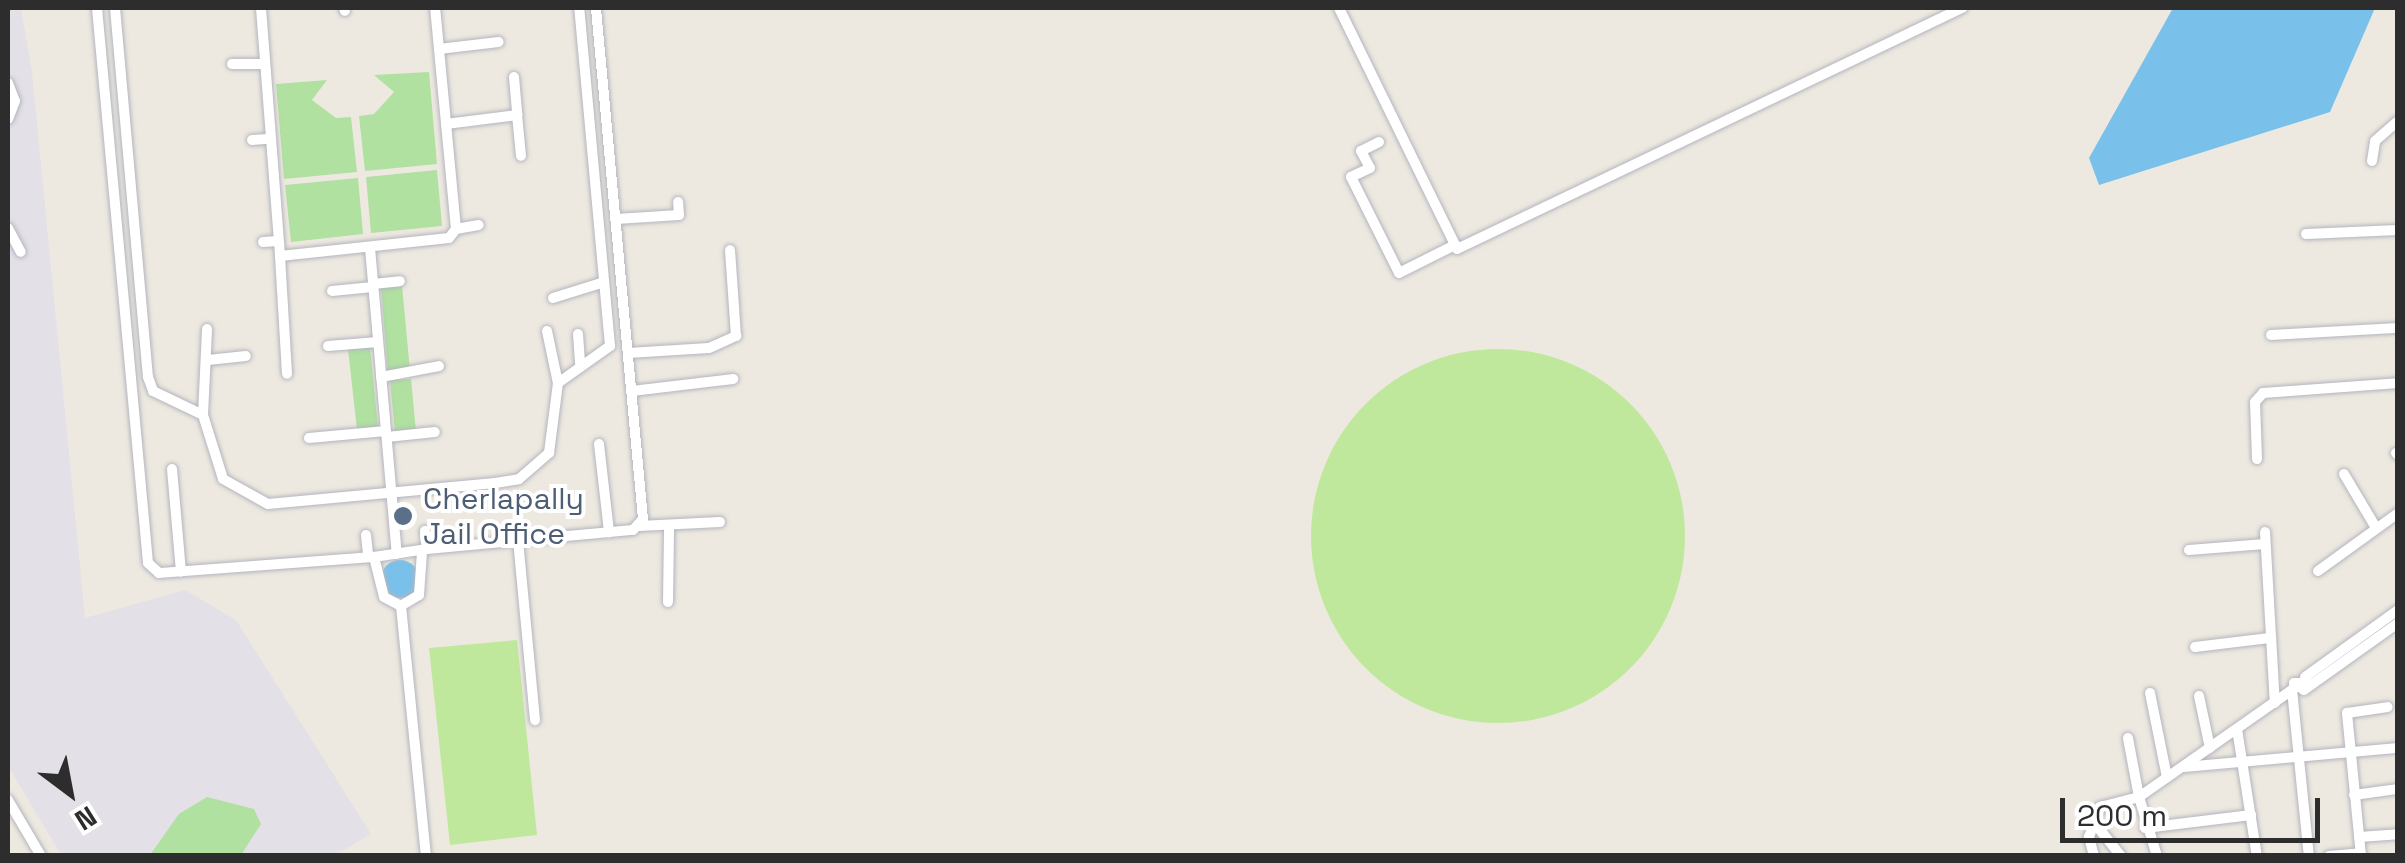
<!DOCTYPE html>
<html>
<head>
<meta charset="utf-8">
<style>
	body { margin:0 }
	#map { position:relative; width:2405px; height:863px; overflow:hidden; background:#eee9e0; font-family:"Space Grotesk",sans-serif }
	div>[style] { position:absolute }
	.industrial>* { inset:0; background:#e3e0e7 }
	.green>* { inset:0; background:#b0e1a0 }
	.pitch>* { inset:0; background:#c0e89c }
	.round { border-radius:50% }
	.water>* { inset:0; background:#79c1ea }
	.roads { filter:drop-shadow(0 0 2px #b3b5bf) drop-shadow(0 0 2px #b3b5bf) }
	.street>* { height:10px; margin:-5px; padding:0 5px; transform-origin:5px; border-radius:5px; background:#fff }
	.dots>* { width:28px; height:28px; translate:-50% -50%; box-sizing:border-box; border:5px solid #fff; border-radius:50% }
	span { translate:-50% -50%; white-space:nowrap; text-align:center; line-height:1.15; -webkit-text-stroke:8px #fff; paint-order:stroke }
	.service-label { font-size:30px; color:#4e5e75 }
	.left { translate:0 -50%; text-align:left }
	.frame { position:absolute; inset:0; border:10px solid #2d2d2d; pointer-events:none }
	.north { position:absolute; left:20px; top:743px; width:100px; height:100px; -webkit-text-stroke:8px #fff; paint-order:stroke; rotate:148deg; font-size:28px; font-weight:700; line-height:40px; text-align:center; color:#2d2d2d }
	.north::after { content:''; display:block; margin:auto; width:35px; height:45px; background:#2d2d2d; clip-path:polygon(50% 0,100% 100%,50% 72%,0 100%) }
	.scale { position:absolute; left:2060px; top:798px; width:260px; height:45px; box-sizing:border-box; border:5px solid #2d2d2d; border-top:0; padding-left:12px; font-size:30px; line-height:35px; white-space:nowrap; color:#2d2d2d; -webkit-text-stroke:8px #fff; paint-order:stroke }
</style>
</head>
<body>
<div id="map">
	<div class="industrial">
		<div style="clip-path:polygon(8px 8px,21px 8px,32px 72px,85px 618px,185px 590px,236px 620px,371px 834px,335px 855px,61px 855px,8px 766px)"></div>
	</div>
	<div class="green">
		<div style="clip-path:polygon(429px 72px,437px 164px,365px 171px,359px 116px,374px 114px,394px 92px,374px 75px)"></div>
		<div style="clip-path:polygon(327px 80px,312px 100px,336px 118px,351px 117px,357px 172px,284px 179px,276px 84px)"></div>
		<div style="clip-path:polygon(437px 170px,442px 226px,371px 233px,366px 177px)"></div>
		<div style="clip-path:polygon(358px 178px,363px 234px,291px 242px,285px 185px)"></div>
		<div style="clip-path:polygon(402px 285px,410px 371px,388px 373px,381px 287px)"></div>
		<div style="clip-path:polygon(370px 347px,378px 428px,357px 430px,348px 349px)"></div>
		<div style="clip-path:polygon(411px 379px,416px 431px,395px 433px,390px 380px)"></div>
		<div style="clip-path:polygon(207px 797px,254px 809px,261px 824px,241px 855px,150px 855px,179px 814px)"></div>
	</div>
	<div class="pitch">
		<div class="round" style="left:1311px;top:349px;width:374px;height:374px"></div>
		<div style="clip-path:polygon(517px 640px,537px 835px,450px 845px,429px 648px)"></div>
	</div>
	<div class="water">
		<div style="clip-path:polygon(2173px 8px,2375px 8px,2330px 112px,2099px 185px,2089px 158px)"></div>
		<div class="round" style="left:381px;top:560px;width:38px;height:38px"></div>
	</div>
	<div class="roads">
		<div class="street">
			<div style="left:97px;top:8px;width:557px;rotate:84.75deg"></div>
			<div style="left:148px;top:563px;width:15px;rotate:42deg"></div>
			<div style="left:159px;top:573px;width:216px;rotate:-4.3deg"></div>
			<div style="left:115px;top:8px;width:370px;rotate:84.9deg"></div>
			<div style="left:148px;top:377px;width:15px;rotate:70deg"></div>
			<div style="left:153px;top:391px;width:55px;rotate:25.6deg"></div>
			<div style="left:203px;top:415px;width:67px;rotate:72.6deg"></div>
			<div style="left:223px;top:479px;width:51px;rotate:29.1deg"></div>
			<div style="left:268px;top:504px;width:228px;rotate:-5.3deg"></div>
			<div style="left:495px;top:483px;width:24px;rotate:-9deg"></div>
			<div style="left:519px;top:479px;width:40px;rotate:-41deg"></div>
			<div style="left:549px;top:453px;width:71px;rotate:-82.7deg"></div>
			<div style="left:558px;top:383px;width:64px;rotate:-35.4deg"></div>
			<div style="left:610px;top:346px;width:339px;rotate:-95.2deg"></div>
			<div style="left:261px;top:8px;width:249px;rotate:85.6deg"></div>
			<div style="left:280px;top:256px;width:170px;rotate:-6.1deg"></div>
			<div style="left:449px;top:238px;width:11px;rotate:-52deg"></div>
			<div style="left:456px;top:229px;width:222px;rotate:-95.4deg"></div>
			<div style="left:344px;top:8px;width:3px;rotate:72deg"></div>
			<div style="left:1339px;top:8px;width:268px;rotate:63.9deg"></div>
			<div style="left:1457px;top:249px;width:560px;rotate:-25.51deg"></div>
			<div style="left:439px;top:49px;width:60px;rotate:-6.7deg"></div>
			<div style="left:232px;top:64px;width:29px"></div>
			<div style="left:514px;top:77px;width:38px;rotate:85deg"></div>
			<div style="left:8px;top:83px;width:19px;rotate:69deg"></div>
			<div style="left:15px;top:101px;width:19px;rotate:111deg"></div>
			<div style="left:446px;top:124px;width:72px;rotate:-7.2deg"></div>
			<div style="left:517px;top:115px;width:41px;rotate:84.4deg"></div>
			<div style="left:252px;top:140px;width:16px;rotate:-4deg"></div>
			<div style="left:1379px;top:142px;width:20px;rotate:153deg"></div>
			<div style="left:1361px;top:151px;width:19px;rotate:62deg"></div>
			<div style="left:1370px;top:168px;width:21px;rotate:155deg"></div>
			<div style="left:1351px;top:177px;width:107px;rotate:63.4deg"></div>
			<div style="left:1399px;top:273px;width:63px;rotate:-26.6deg"></div>
			<div style="left:2372px;top:161px;width:20px;rotate:-81deg"></div>
			<div style="left:2375px;top:141px;width:30px;rotate:-41deg"></div>
			<div style="left:616px;top:219px;width:63px;rotate:-3.6deg"></div>
			<div style="left:679px;top:215px;width:13px;rotate:-94deg"></div>
			<div style="left:8px;top:228px;width:27px;rotate:62deg"></div>
			<div style="left:456px;top:229px;width:23px;rotate:-10deg"></div>
			<div style="left:2306px;top:234px;width:92px;rotate:-2.5deg"></div>
			<div style="left:263px;top:242px;width:15px;rotate:-4deg"></div>
			<div style="left:370px;top:248px;width:307px;rotate:85deg"></div>
			<div style="left:280px;top:256px;width:118px;rotate:86.6deg"></div>
			<div style="left:373px;top:284px;width:27px;rotate:-6deg"></div>
			<div style="left:332px;top:291px;width:41px;rotate:-5.6deg"></div>
			<div style="left:553px;top:298px;width:53px;rotate:-17.4deg"></div>
			<div style="left:547px;top:331px;width:53px;rotate:78.1deg"></div>
			<div style="left:578px;top:334px;width:30px;rotate:86deg"></div>
			<div style="left:2271px;top:335px;width:127px;rotate:-3.2deg"></div>
			<div style="left:328px;top:346px;width:50px;rotate:-4.6deg"></div>
			<div style="left:628px;top:353px;width:81px;rotate:-3.5deg"></div>
			<div style="left:709px;top:348px;width:30px;rotate:-24deg"></div>
			<div style="left:736px;top:336px;width:86px;rotate:-94deg"></div>
			<div style="left:208px;top:360px;width:38px;rotate:-6deg"></div>
			<div style="left:381px;top:377px;width:59px;rotate:-10.7deg"></div>
			<div style="left:632px;top:391px;width:102px;rotate:-6.8deg"></div>
			<div style="left:203px;top:415px;width:86px;rotate:-87.3deg"></div>
			<div style="left:387px;top:437px;width:48px;rotate:-5.9deg"></div>
			<div style="left:309px;top:438px;width:77px;rotate:-5.2deg"></div>
			<div style="left:599px;top:444px;width:89px;rotate:83.5deg"></div>
			<div style="left:2396px;top:453px;width:3px;rotate:45deg"></div>
			<div style="left:2257px;top:459px;width:57px;rotate:-92deg"></div>
			<div style="left:2255px;top:402px;width:12px;rotate:-48deg"></div>
			<div style="left:2263px;top:393px;width:135px;rotate:-4.2deg"></div>
			<div style="left:172px;top:469px;width:103px;rotate:85deg"></div>
			<div style="left:2344px;top:474px;width:63px;rotate:59.3deg"></div>
			<div style="left:639px;top:526px;width:81px;rotate:-2.8deg"></div>
			<div style="left:425px;top:531px;width:18px;rotate:84deg"></div>
			<div style="left:2265px;top:532px;width:171px;rotate:86.7deg"></div>
			<div style="left:366px;top:535px;width:20px;rotate:84deg"></div>
			<div style="left:518px;top:540px;width:181px;rotate:84.6deg"></div>
			<div style="left:2189px;top:550px;width:76px;rotate:-4.5deg"></div>
			<div style="left:422px;top:552px;width:43px;rotate:94deg"></div>
			<div style="left:419px;top:595px;width:21px;rotate:149deg"></div>
			<div style="left:401px;top:606px;width:19px;rotate:-152deg"></div>
			<div style="left:384px;top:597px;width:41px;rotate:-104deg"></div>
			<div style="left:374px;top:557px;width:54px;rotate:-8.6deg"></div>
			<div style="left:427px;top:549px;width:207px;rotate:-5.3deg"></div>
			<div style="left:633px;top:530px;width:15px;rotate:-48deg"></div>
			<div style="left:643px;top:519px;width:513px;rotate:-95.26deg"></div>
			<div style="left:2318px;top:571px;width:99px;rotate:-35.9deg"></div>
			<div style="left:668px;top:602px;width:76px;rotate:-89.2deg"></div>
			<div style="left:401px;top:606px;width:251px;rotate:84.3deg"></div>
			<div style="left:2195px;top:647px;width:75px;rotate:-6.9deg"></div>
			<div style="left:2305px;top:677px;width:115px;rotate:-35.8deg"></div>
			<div style="left:2309px;top:683px;width:15px;rotate:180deg"></div>
			<div style="left:2294px;top:683px;width:12px;rotate:35deg"></div>
			<div style="left:2304px;top:690px;width:115px;rotate:-35.5deg"></div>
			<div style="left:2292px;top:690px;width:167px;rotate:84.2deg"></div>
			<div style="left:2150px;top:693px;width:86px;rotate:78.6deg"></div>
			<div style="left:2199px;top:696px;width:53px;rotate:78.1deg"></div>
			<div style="left:2237px;top:729px;width:129px;rotate:81.1deg"></div>
			<div style="left:2184px;top:767px;width:215px;rotate:-5.1deg"></div>
			<div style="left:2354px;top:795px;width:43px;rotate:-7.9deg"></div>
			<div style="left:8px;top:800px;width:65px;rotate:59.5deg"></div>
			<div style="left:2092px;top:820px;width:46px;rotate:51.1deg"></div>
			<div style="left:2145px;top:828px;width:107px;rotate:-7deg"></div>
			<div style="left:2359px;top:837px;width:39px;rotate:-4deg"></div>
			<div style="left:2094px;top:856px;width:20px;rotate:-105deg"></div>
			<div style="left:2089px;top:837px;width:32px;rotate:-70deg"></div>
			<div style="left:2100px;top:807px;width:40px;rotate:-14.4deg"></div>
			<div style="left:2139px;top:797px;width:60px;rotate:-100.6deg"></div>
			<div style="left:2157px;top:856px;width:62px;rotate:-107deg"></div>
			<div style="left:2139px;top:797px;width:192px;rotate:-35deg"></div>
			<div style="left:2329px;top:856px;width:32px;rotate:-5deg"></div>
			<div style="left:2361px;top:856px;width:144px;rotate:-95.6deg"></div>
			<div style="left:2347px;top:713px;width:41px;rotate:-8.3deg"></div>
		</div>
	</div>
	<div class="dots">
		<div style="left:403px;top:516px;background:#5c6f8a"></div>
	</div>
	<div class="service-label">
		<span class="left" style="left:423px;top:516px">Cherlapally<br>Jail Office</span>
	</div>
	<div class="frame"></div>
	<div class="north">N</div>
	<div class="scale">200 m</div>
</div>
</body>
</html>
